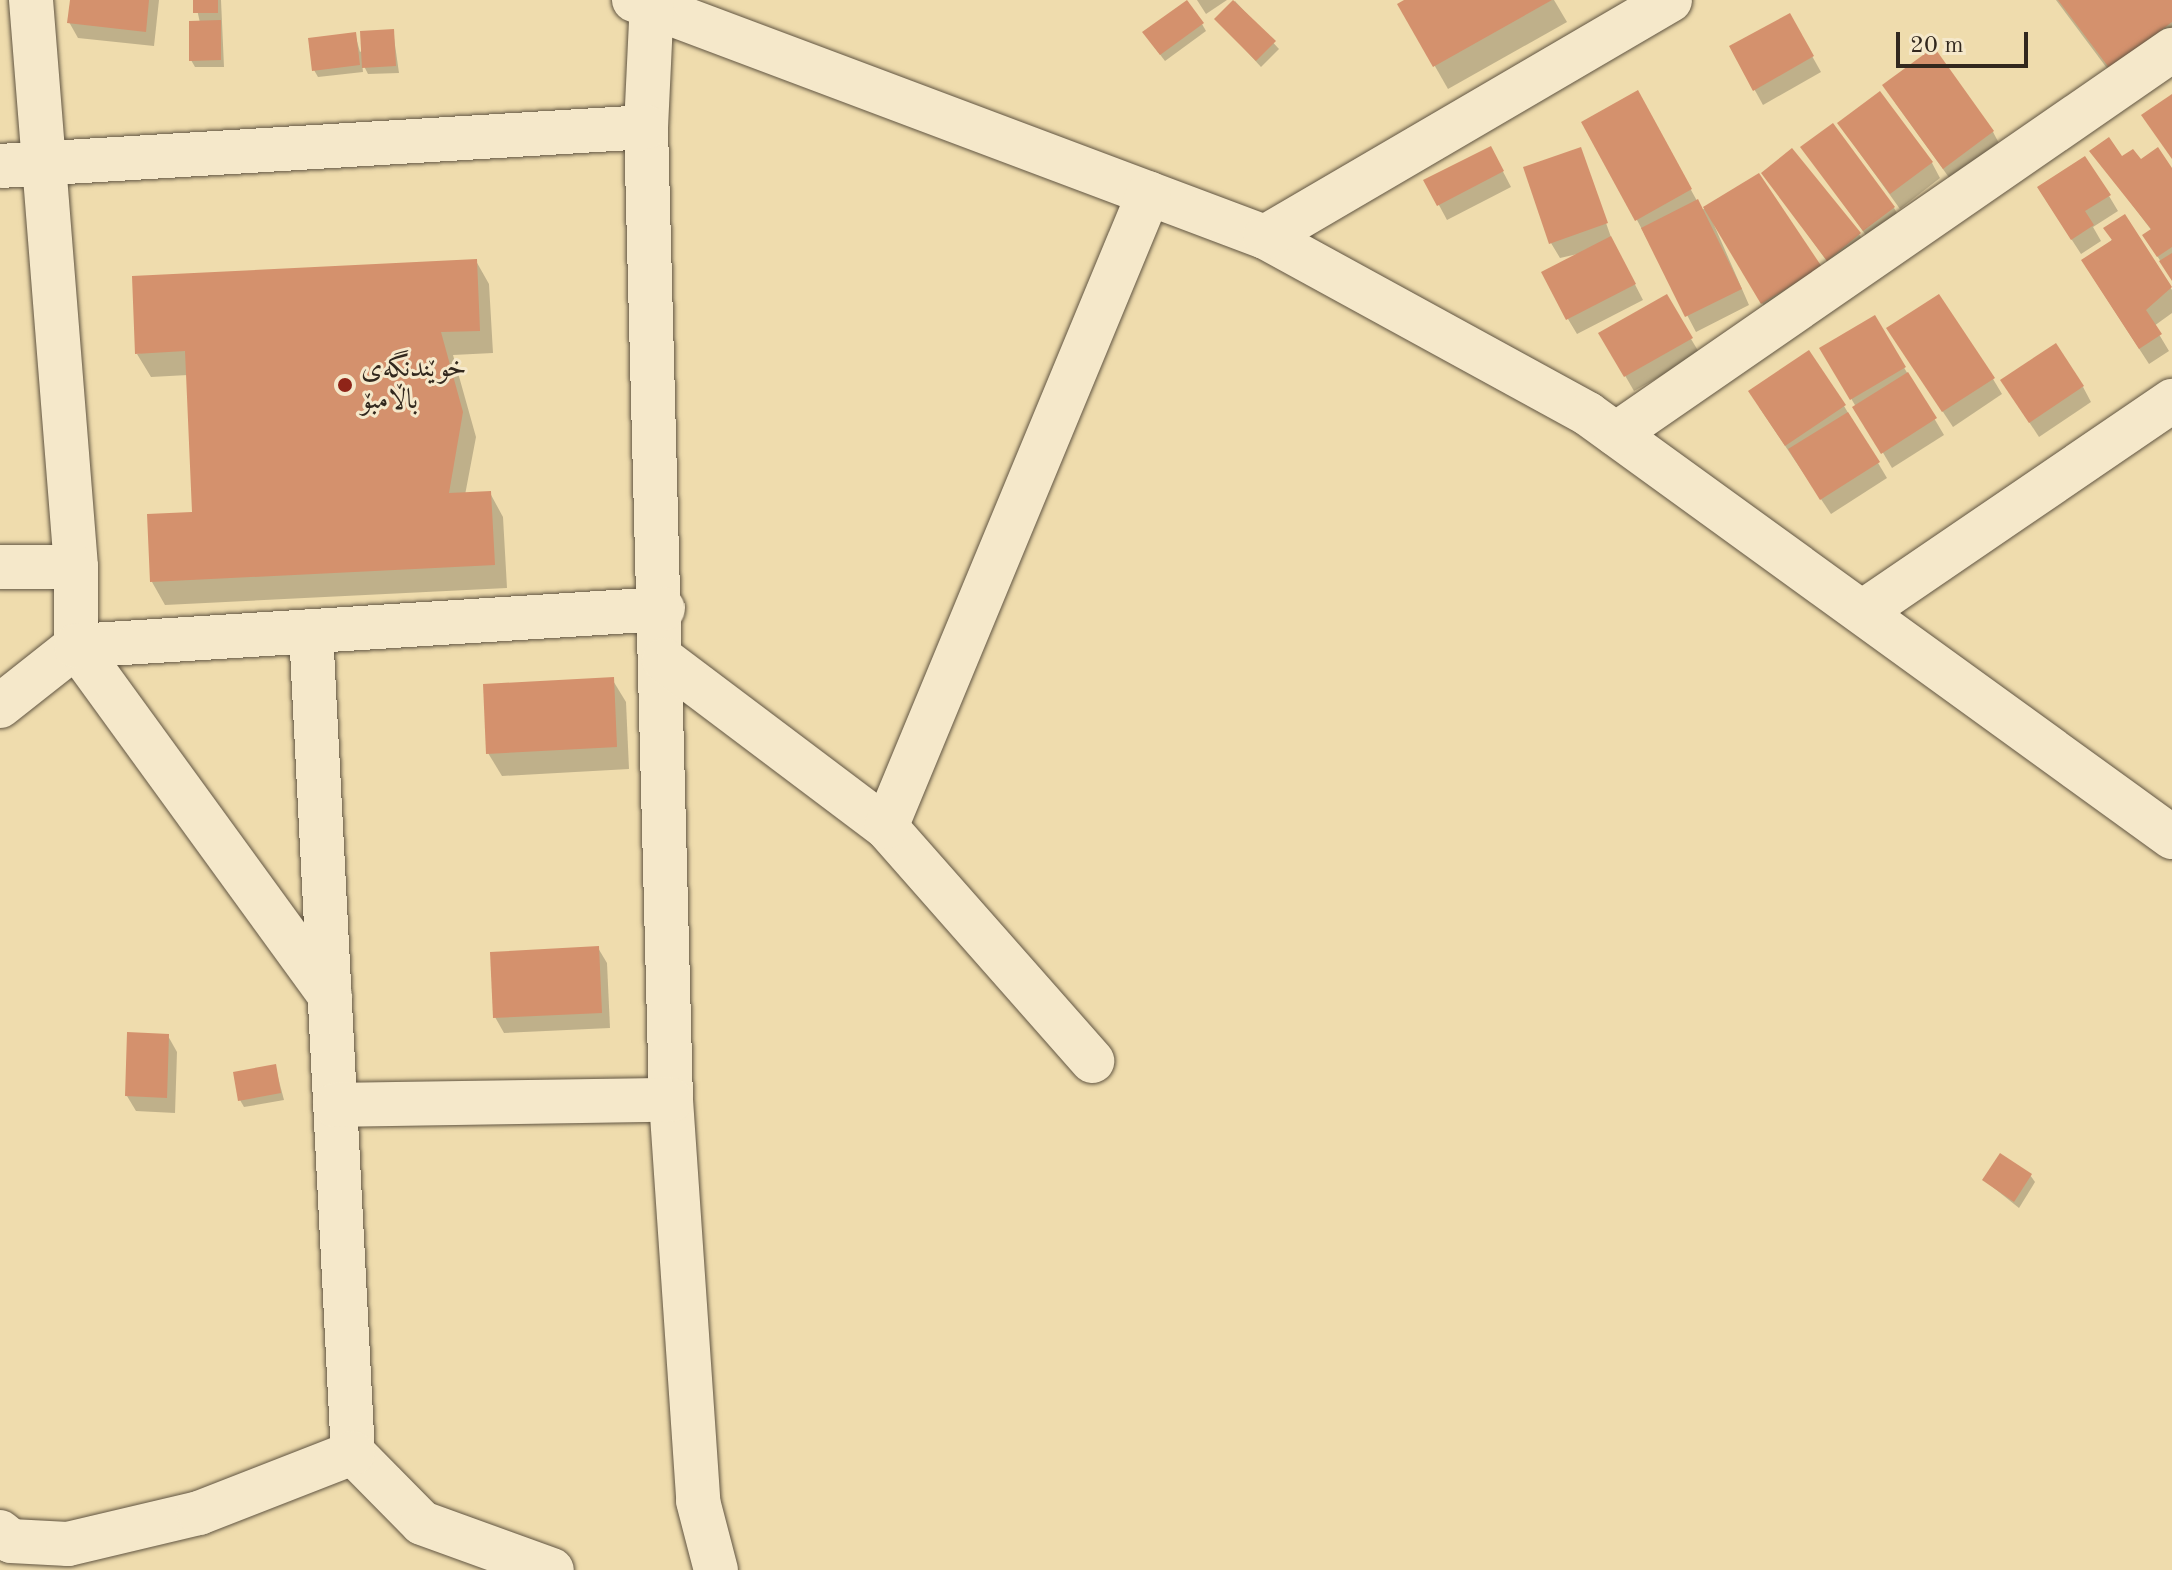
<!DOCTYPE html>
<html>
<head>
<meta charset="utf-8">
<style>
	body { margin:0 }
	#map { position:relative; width:2172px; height:1570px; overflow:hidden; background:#efdcad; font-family:"Old Standard TT",Amiri,serif }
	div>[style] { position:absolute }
	.shadow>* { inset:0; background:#0003 }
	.building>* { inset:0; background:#d4916d }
	.roads { filter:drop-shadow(0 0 2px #615542) drop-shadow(0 0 2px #615542) }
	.minor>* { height:44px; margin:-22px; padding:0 22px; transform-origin:22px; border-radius:22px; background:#f5e8ca }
	.dots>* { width:22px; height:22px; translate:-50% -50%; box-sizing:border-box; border:4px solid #f5e8ca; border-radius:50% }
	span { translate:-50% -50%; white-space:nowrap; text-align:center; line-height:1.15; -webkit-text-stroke:6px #f5e8ca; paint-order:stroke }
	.poi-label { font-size:28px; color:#32281e }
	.left { translate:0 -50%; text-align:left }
	.scale { position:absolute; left:1896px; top:32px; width:132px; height:36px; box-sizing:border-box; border:4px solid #32281e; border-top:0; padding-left:10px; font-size:24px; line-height:28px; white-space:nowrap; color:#32281e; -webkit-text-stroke:6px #f5e8ca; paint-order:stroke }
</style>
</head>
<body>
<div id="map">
	<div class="shadow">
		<div style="clip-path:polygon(72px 0,159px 0,154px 46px,78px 38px,69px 22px)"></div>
		<div style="clip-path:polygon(195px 0,221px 0,224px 67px,195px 67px,191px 60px,200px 23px)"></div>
		<div style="clip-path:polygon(1197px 0,1227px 0,1206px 14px)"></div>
		<div style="clip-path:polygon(1408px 0,1554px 0,1567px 22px,1448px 89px,1400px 5px)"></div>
		<div style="clip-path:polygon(2056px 0,2172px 0,2172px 55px,2124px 91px)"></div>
		<div style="clip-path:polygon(1235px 1px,1279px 49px,1261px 67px,1217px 19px)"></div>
		<div style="clip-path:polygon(1789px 15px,1821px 72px,1763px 105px,1731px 47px)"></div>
		<div style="clip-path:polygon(1202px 24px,1206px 31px,1165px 61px,1149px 40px)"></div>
		<div style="clip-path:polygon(393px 31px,399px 73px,368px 74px,362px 62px,363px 72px,318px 77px,314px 70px,355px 34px,360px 52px)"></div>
		<div style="clip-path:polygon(1894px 101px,1993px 132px,2001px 147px,1953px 183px)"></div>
		<div style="clip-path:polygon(1646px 108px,1702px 210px,1759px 176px,1820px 268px,1771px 318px,1711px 218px,1749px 305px,1696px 332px,1637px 220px)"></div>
		<div style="clip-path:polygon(1839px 124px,1932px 163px,1940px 178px,1900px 209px)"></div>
		<div style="clip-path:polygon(1803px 148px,1894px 208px,1903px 223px,1873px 245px)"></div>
		<div style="clip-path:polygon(1580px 149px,1612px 240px,1643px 300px,1577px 334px,1568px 319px,1582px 253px,1560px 258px,1551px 243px)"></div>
		<div style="clip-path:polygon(2092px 151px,2172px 171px,2172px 279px,2154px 251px,2152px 231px)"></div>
		<div style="clip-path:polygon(1499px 164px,1511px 187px,1447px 220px,1426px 181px)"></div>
		<div style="clip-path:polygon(1763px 173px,1859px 234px,1868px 249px,1837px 275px)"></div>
		<div style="clip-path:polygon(2109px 196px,2118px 211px,2093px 227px,2101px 241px,2081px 254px,2048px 203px)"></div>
		<div style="clip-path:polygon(2124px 217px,2172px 290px,2172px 313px,2154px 326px,2169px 351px,2149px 364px,2092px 276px)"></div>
		<div style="clip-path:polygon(476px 261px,489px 284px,493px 353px,453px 355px,476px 437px,465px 495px,490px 493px,503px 517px,507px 588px,165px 605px,152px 582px,194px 514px,188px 375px,151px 377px,137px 354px)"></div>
		<div style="clip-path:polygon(1666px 297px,1700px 354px,1634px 391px,1601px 334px)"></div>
		<div style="clip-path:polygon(1874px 317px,1944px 435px,1892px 468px,1822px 349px)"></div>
		<div style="clip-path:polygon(1898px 344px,1993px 379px,2002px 394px,1953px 427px)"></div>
		<div style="clip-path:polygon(2083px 387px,2091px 402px,2039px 437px,2012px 396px)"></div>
		<div style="clip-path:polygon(1844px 406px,1887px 478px,1831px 514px,1759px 407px)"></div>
		<div style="clip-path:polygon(612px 679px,626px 702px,629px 769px,502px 776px,488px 753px)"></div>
		<div style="clip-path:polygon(598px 948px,607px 963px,610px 1028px,504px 1033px,495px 1017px)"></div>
		<div style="clip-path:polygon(168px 1036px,177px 1052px,175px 1113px,136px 1111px,127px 1096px)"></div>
		<div style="clip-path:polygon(275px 1066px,284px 1100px,244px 1107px,240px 1100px)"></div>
		<div style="clip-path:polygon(2030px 1175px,2035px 1182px,2019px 1208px,1984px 1180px)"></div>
	</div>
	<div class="building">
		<div style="clip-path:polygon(70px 0,149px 0,146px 32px,67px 23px)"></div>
		<div style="clip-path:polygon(193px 0,218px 0,218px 13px,193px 13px)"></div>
		<div style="clip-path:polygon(1187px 0,1204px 23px,1160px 55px,1142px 32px)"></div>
		<div style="clip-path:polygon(1233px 0,1276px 41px,1256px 61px,1214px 19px)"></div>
		<div style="clip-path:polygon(1404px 0,1552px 0,1433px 67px,1397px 4px)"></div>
		<div style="clip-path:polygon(2058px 0,2172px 0,2172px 22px,2110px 69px)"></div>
		<div style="clip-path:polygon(1790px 13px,1814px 56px,1753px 91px,1729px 46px)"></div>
		<div style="clip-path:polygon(221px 20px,221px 60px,189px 61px,189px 21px)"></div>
		<div style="clip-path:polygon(394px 29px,396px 66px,362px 68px,360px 31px)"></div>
		<div style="clip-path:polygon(356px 32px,360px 65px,312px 71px,308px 38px)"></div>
		<div style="clip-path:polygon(1934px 47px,1994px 131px,1943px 169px,1882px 85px)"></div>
		<div style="clip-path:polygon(1638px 90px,1692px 189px,1635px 221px,1581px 122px)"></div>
		<div style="clip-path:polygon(1880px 91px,1933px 162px,1890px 194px,1837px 123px)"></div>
		<div style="clip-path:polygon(2172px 94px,2172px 159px,2141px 115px)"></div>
		<div style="clip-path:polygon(1833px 123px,1895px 207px,1863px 231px,1800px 147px)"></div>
		<div style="clip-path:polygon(2109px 137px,2122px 156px,2133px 149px,2141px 159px,2158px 147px,2172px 168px,2172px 247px,2157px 257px,2142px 235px,2151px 229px,2089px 151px)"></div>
		<div style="clip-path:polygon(1491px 146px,1504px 171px,1437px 206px,1423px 180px)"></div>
		<div style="clip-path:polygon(1581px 147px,1608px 223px,1549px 244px,1523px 167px)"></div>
		<div style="clip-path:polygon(1792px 148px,1861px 233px,1827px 261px,1761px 173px)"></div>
		<div style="clip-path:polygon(2085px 156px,2111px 195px,2085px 211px,2094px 225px,2071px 240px,2037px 187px)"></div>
		<div style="clip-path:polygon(1759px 173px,1822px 267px,1761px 304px,1703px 207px)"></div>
		<div style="clip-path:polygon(1698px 199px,1742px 289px,1685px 317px,1641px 228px)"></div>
		<div style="clip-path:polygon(2125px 214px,2172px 287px,2146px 310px,2162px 334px,2139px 349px,2081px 260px,2112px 240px,2103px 228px)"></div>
		<div style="clip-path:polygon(1611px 236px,1636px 284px,1566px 320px,1541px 272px)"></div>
		<div style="clip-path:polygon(2172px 253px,2172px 281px,2159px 261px)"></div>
		<div style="clip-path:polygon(477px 259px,480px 331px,441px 332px,463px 412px,449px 493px,491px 491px,495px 565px,150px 582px,147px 514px,192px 512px,185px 351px,135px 354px,132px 276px)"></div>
		<div style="clip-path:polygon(1667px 294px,1693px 338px,1624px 377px,1598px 333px)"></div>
		<div style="clip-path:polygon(1939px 294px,1995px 378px,1942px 412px,1886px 328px)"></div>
		<div style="clip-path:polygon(1875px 315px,1906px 367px,1850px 400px,1819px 348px)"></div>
		<div style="clip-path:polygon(2056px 343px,2084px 386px,2029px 423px,2000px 380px)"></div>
		<div style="clip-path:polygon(1809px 350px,1846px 405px,1785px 446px,1748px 391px)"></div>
		<div style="clip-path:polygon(1908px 372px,1937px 418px,1881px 454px,1852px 407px)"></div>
		<div style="clip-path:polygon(1848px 412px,1880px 462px,1820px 500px,1788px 449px)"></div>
		<div style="clip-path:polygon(614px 677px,617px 747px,486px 754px,483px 684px)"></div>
		<div style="clip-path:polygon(599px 946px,602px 1013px,493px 1018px,490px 952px)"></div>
		<div style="clip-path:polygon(127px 1032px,169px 1034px,167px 1098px,125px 1096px)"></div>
		<div style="clip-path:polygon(276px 1064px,281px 1093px,238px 1101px,233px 1072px)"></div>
		<div style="clip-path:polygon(2000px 1153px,2032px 1174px,2014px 1202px,1982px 1180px)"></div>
	</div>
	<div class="roads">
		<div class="minor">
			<div style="left:31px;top:0;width:569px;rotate:85.46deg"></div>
			<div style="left:76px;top:567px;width:79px;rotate:90deg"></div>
			<div style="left:76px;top:646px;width:432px;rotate:54deg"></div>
			<div style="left:634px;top:0;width:674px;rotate:20.59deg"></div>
			<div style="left:1265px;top:237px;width:368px;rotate:28.7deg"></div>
			<div style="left:1588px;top:414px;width:721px;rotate:35.92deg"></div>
			<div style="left:652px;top:0;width:127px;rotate:92.7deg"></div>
			<div style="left:646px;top:127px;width:973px;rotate:88.53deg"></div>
			<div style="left:671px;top:1100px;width:402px;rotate:86.1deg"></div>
			<div style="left:698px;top:1501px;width:71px;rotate:75.4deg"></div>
			<div style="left:0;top:166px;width:647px;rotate:-3.45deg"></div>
			<div style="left:1265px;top:237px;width:469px;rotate:-30.3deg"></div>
			<div style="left:1616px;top:434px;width:676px;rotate:-34.63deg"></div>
			<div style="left:0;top:567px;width:76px"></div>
			<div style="left:1864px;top:611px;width:373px;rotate:-34.3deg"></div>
			<div style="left:311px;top:631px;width:823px;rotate:87.08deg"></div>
			<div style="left:353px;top:1453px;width:98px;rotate:45.4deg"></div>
			<div style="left:422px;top:1523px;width:138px;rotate:19.9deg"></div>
			<div style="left:664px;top:660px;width:278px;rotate:37deg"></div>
			<div style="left:886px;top:827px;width:312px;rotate:48.6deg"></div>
			<div style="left:0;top:706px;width:97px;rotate:-38.3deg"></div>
			<div style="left:76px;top:646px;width:588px;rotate:-3.61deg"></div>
			<div style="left:886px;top:827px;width:686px;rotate:-67.47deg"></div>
			<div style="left:335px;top:1105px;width:336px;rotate:-0.9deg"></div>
			<div style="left:0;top:1532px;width:14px;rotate:39deg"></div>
			<div style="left:11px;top:1541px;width:57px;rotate:3deg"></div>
			<div style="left:68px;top:1544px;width:135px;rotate:-13.3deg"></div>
			<div style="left:199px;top:1513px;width:165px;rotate:-21.3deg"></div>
		</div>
	</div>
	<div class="dots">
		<div style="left:345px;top:385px;background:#8f2418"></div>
	</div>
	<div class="poi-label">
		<span class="left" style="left:361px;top:385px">خوێندنگەی<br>باڵامبۆ</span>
	</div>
	<div class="scale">20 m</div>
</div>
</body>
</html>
